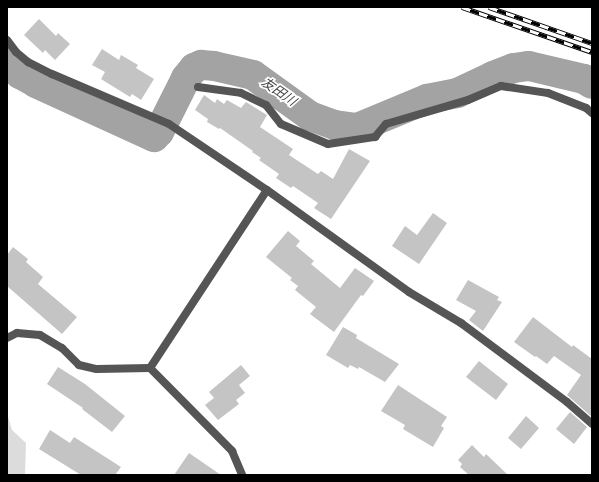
<!DOCTYPE html>
<html>
<head>
<meta charset="utf-8">
<style>
	body { margin:0 }
	#map { position:relative; width:599px; height:482px; overflow:hidden; background:#fff; font-family:Overpass,"Noto Sans JP",sans-serif }
	div>[style] { position:absolute }
	.green>* { inset:0; background:#dcdcdc }
	.river>* { height:30px; margin:-15px; padding:0 15px; transform-origin:15px; border-radius:15px; background:#a3a3a3 }
	.building>* { inset:0; background:#c4c4c4 }
	.street>* { height:8px; margin:-4px; padding:0 4px; transform-origin:4px; border-radius:4px; background:#555 }
	.rail>* { height:4.5px; margin-top:-2.25px; transform-origin:0; background:repeating-linear-gradient(90deg,#fff 0 9px,#000 0 18px); box-sizing:border-box; border-block:1px solid #000 }
	span { translate:-50% -50%; white-space:nowrap; text-align:center; line-height:1.15; -webkit-text-stroke:3.5px #fff; paint-order:stroke }
	.water-label { font-size:13px; color:#444; font-style:italic }
	.frame { position:absolute; inset:0; border:8px solid #000; pointer-events:none }
</style>
</head>
<body>
<div id="map">
	<div class="green">
		<div style="clip-path:polygon(7px 413px,12px 430px,26px 443px,25px 475px,7px 475px)"></div>
	</div>
	<div class="river">
		<div style="left:7px;top:60px;width:19px;rotate:47deg"></div>
		<div style="left:20px;top:74px;width:18px;rotate:29deg"></div>
		<div style="left:36px;top:83px;width:130px;rotate:24.6deg"></div>
		<div style="left:154px;top:137px;width:7px;rotate:-45deg"></div>
		<div style="left:159px;top:132px;width:60px;rotate:-63.4deg"></div>
		<div style="left:186px;top:78px;width:13px;rotate:-51deg"></div>
		<div style="left:194px;top:68px;width:8px;rotate:-23deg"></div>
		<div style="left:201px;top:65px;width:13px;rotate:4deg"></div>
		<div style="left:214px;top:66px;width:40px;rotate:13deg"></div>
		<div style="left:253px;top:75px;width:70px;rotate:35.7deg"></div>
		<div style="left:310px;top:116px;width:27px;rotate:20deg"></div>
		<div style="left:335px;top:125px;width:22px;rotate:8deg"></div>
		<div style="left:357px;top:128px;width:76px;rotate:-22.5deg"></div>
		<div style="left:427px;top:99px;width:31px;rotate:-11deg"></div>
		<div style="left:457px;top:93px;width:40px;rotate:-25deg"></div>
		<div style="left:493px;top:76px;width:22px;rotate:-21deg"></div>
		<div style="left:514px;top:68px;width:15px;rotate:-8deg"></div>
		<div style="left:529px;top:66px;width:57px;rotate:13.3deg"></div>
		<div style="left:584px;top:79px;width:9px;rotate:32deg"></div>
	</div>
	<div class="building">
		<div style="clip-path:polygon(39px 19px,56px 36px,58px 33px,70px 44px,55px 60px,45px 50px,43px 53px,24px 35px)"></div>
		<div style="clip-path:polygon(102px 49px,119px 60px,121px 55px,138px 65px,136px 68px,154px 79px,141px 100px,132px 94px,130px 97px,101px 79px,105px 72px,92px 65px)"></div>
		<div style="clip-path:polygon(204px 95px,215px 103px,217px 99px,224px 104px,227px 100px,241px 108px,246px 102px,267px 115px,260px 127px,293px 149px,289px 155px,318px 174px,321px 171px,333px 179px,349px 149px,370px 161px,331px 219px,314px 208px,318px 203px,293px 186px,291px 188px,276px 178px,279px 174px,259px 160px,261px 158px,252px 152px,253px 151px,220px 128px,219px 129px,207px 122px,208px 119px,195px 110px)"></div>
		<div style="clip-path:polygon(433px 213px,447px 223px,419px 264px,392px 246px,405px 226px,417px 235px)"></div>
		<div style="clip-path:polygon(288px 231px,300px 241px,296px 246px,314px 261px,311px 264px,340px 288px,355px 268px,374px 281px,363px 296px,361px 295px,334px 332px,310px 314px,316px 307px,295px 290px,298px 286px,290px 280px,292px 278px,266px 257px)"></div>
		<div style="clip-path:polygon(13px 247px,28px 259px,26px 262px,43px 277px,38px 284px,77px 317px,62px 334px,7px 286px,7px 255px)"></div>
		<div style="clip-path:polygon(468px 280px,499px 297px,497px 300px,502px 302px,483px 331px,469px 320px,476px 311px,456px 300px)"></div>
		<div style="clip-path:polygon(533px 317px,572px 347px,573px 345px,592px 359px,592px 417px,567px 395px,581px 375px,554px 356px,547px 364px,536px 356px,535px 357px,514px 342px)"></div>
		<div style="clip-path:polygon(343px 327px,357px 335px,356px 338px,399px 364px,385px 382px,359px 367px,358px 369px,350px 365px,348px 368px,326px 355px)"></div>
		<div style="clip-path:polygon(479px 361px,508px 384px,496px 400px,466px 377px)"></div>
		<div style="clip-path:polygon(241px 365px,250px 376px,239px 385px,245px 393px,236px 400px,239px 404px,218px 420px,205px 405px,214px 398px,209px 392px)"></div>
		<div style="clip-path:polygon(58px 367px,85px 384px,125px 416px,112px 432px,82px 409px,83px 408px,47px 384px)"></div>
		<div style="clip-path:polygon(398px 385px,447px 417px,441px 426px,444px 428px,433px 447px,403px 429px,405px 425px,381px 411px)"></div>
		<div style="clip-path:polygon(570px 412px,587px 427px,574px 444px,556px 429px)"></div>
		<div style="clip-path:polygon(526px 416px,539px 428px,521px 449px,508px 438px)"></div>
		<div style="clip-path:polygon(50px 430px,70px 443px,74px 437px,121px 467px,115px 475px,81px 475px,39px 449px)"></div>
		<div style="clip-path:polygon(472px 445px,484px 457px,486px 454px,508px 475px,469px 475px,460px 467px,462px 464px,458px 460px)"></div>
		<div style="clip-path:polygon(189px 453px,221px 475px,174px 475px)"></div>
	</div>
	<div class="street">
		<div style="left:7px;top:40px;width:15px;rotate:53deg"></div>
		<div style="left:16px;top:52px;width:16px;rotate:40deg"></div>
		<div style="left:28px;top:62px;width:27px;rotate:27deg"></div>
		<div style="left:52px;top:74px;width:127px;rotate:23.1deg"></div>
		<div style="left:169px;top:124px;width:118px;rotate:34deg"></div>
		<div style="left:267px;top:190px;width:175px;rotate:35.7deg"></div>
		<div style="left:409px;top:292px;width:61px;rotate:30.8deg"></div>
		<div style="left:461px;top:323px;width:132px;rotate:36.7deg"></div>
		<div style="left:567px;top:402px;width:33px;rotate:41deg"></div>
		<div style="left:198px;top:87px;width:43px;rotate:7.9deg"></div>
		<div style="left:241px;top:93px;width:28px;rotate:26deg"></div>
		<div style="left:266px;top:105px;width:24px;rotate:52deg"></div>
		<div style="left:281px;top:124px;width:51px;rotate:23.1deg"></div>
		<div style="left:328px;top:144px;width:48px;rotate:-8.5deg"></div>
		<div style="left:375px;top:137px;width:17px;rotate:-50deg"></div>
		<div style="left:386px;top:124px;width:85px;rotate:-16.3deg"></div>
		<div style="left:468px;top:100px;width:36px;rotate:-23deg"></div>
		<div style="left:501px;top:86px;width:48px;rotate:8.5deg"></div>
		<div style="left:548px;top:93px;width:41px;rotate:21.5deg"></div>
		<div style="left:586px;top:108px;width:8px;rotate:40deg"></div>
		<div style="left:7px;top:338px;width:11px;rotate:-27deg"></div>
		<div style="left:17px;top:333px;width:23px;rotate:5deg"></div>
		<div style="left:40px;top:335px;width:26px;rotate:31deg"></div>
		<div style="left:62px;top:348px;width:24px;rotate:45deg"></div>
		<div style="left:79px;top:365px;width:18px;rotate:13deg"></div>
		<div style="left:97px;top:369px;width:53px;rotate:-1.1deg"></div>
		<div style="left:150px;top:368px;width:117px;rotate:45.3deg"></div>
		<div style="left:232px;top:451px;width:26px;rotate:67deg"></div>
		<div style="left:150px;top:368px;width:213px;rotate:-56.7deg"></div>
	</div>
	<div class="rail">
		<div style="left:462px;top:7px;width:138px;rotate:19.1deg"></div>
		<div style="left:489px;top:7px;width:109px;rotate:19.3deg"></div>
	</div>
	<div class="water-label">
		<span style="left:278px;top:93px;rotate:35deg">友田川</span>
	</div>
	<div class="frame"></div>
</div>
</body>
</html>
